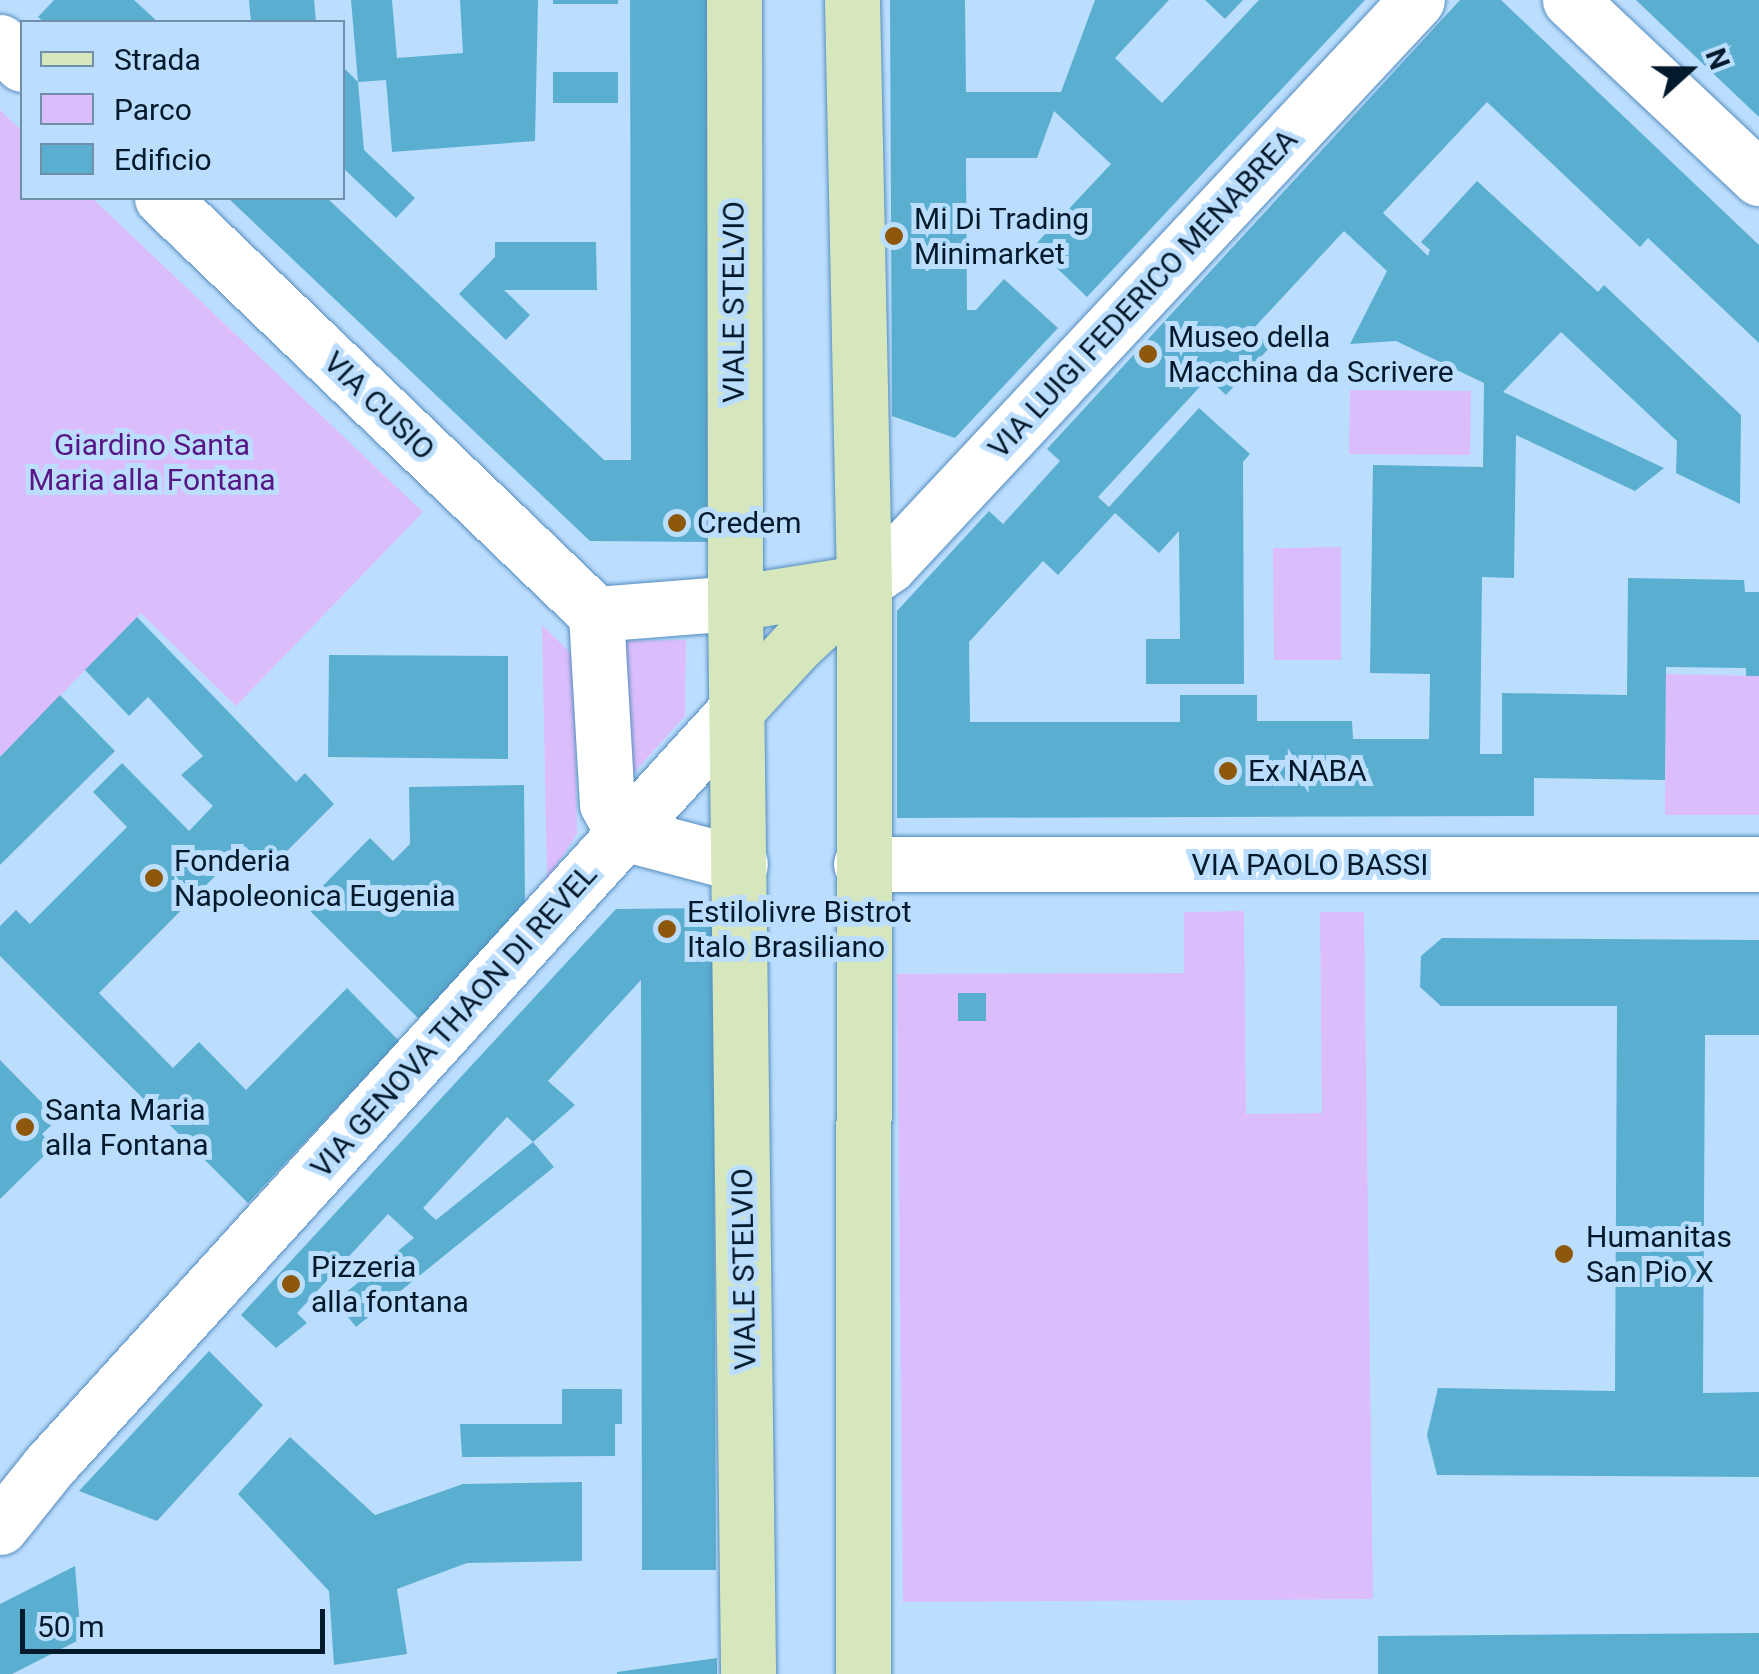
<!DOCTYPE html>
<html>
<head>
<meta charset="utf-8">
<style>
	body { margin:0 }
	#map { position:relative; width:1759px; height:1674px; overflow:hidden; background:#bcdefe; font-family:Roboto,sans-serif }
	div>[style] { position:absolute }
	.green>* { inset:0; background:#dcbdfc }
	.building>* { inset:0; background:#5aaed0 }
	.roads { filter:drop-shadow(0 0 2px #558dbe) drop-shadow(0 0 2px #558dbe) }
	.minor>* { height:55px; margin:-27.5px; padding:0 27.5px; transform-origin:27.5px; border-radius:27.5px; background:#fff }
	.major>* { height:55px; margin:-27.5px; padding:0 27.5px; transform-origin:27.5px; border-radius:27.5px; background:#d6e7bd }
	.dots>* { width:28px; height:28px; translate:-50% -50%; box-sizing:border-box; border:5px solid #bcdefe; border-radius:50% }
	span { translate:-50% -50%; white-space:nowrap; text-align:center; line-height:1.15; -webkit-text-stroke:10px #bcdefe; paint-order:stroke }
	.poi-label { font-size:30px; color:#03192c }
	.left { translate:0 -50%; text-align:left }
	.street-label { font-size:30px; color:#03192c }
	.park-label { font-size:30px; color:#581684 }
	.legend { position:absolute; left:20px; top:20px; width:325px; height:180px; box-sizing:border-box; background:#bcdefe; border:2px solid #728faa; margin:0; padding:12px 18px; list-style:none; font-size:30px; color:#03192c }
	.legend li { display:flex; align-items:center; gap:20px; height:50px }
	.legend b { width:50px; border:2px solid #728faa }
	.north { position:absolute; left:1639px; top:20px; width:100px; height:100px; -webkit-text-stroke:8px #bcdefe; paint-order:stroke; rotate:69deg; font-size:28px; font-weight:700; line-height:40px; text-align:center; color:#03192c }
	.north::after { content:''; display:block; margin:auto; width:35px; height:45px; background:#03192c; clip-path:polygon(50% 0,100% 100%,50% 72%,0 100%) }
	.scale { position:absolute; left:20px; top:1609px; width:305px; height:45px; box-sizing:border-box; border:5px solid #03192c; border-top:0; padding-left:12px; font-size:30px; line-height:35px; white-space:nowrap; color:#03192c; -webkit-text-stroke:8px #bcdefe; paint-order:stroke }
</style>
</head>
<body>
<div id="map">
	<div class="green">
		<div style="clip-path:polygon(0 110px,22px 131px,22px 198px,92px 198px,423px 512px,236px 706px,141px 613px,0 757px)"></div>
		<div style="clip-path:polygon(1350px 390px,1471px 391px,1470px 455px,1349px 454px)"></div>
		<div style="clip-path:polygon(1341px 547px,1341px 660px,1274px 660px,1273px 548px)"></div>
		<div style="clip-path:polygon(542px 625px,574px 656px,577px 834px,547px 879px)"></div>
		<div style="clip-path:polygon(686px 640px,685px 716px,619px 789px,616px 641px)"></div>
		<div style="clip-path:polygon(1666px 674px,1759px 676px,1759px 815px,1665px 815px)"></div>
		<div style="clip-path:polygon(1244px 911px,1246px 1114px,1322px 1113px,1320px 912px,1364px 912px,1373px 1599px,903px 1602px,897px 974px,1184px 973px,1184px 912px)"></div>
	</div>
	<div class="building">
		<div style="clip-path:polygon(54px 0,134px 0,158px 22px,44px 22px,38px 17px)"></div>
		<div style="clip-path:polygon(249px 0,314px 0,316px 22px,251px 22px)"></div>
		<div style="clip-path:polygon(351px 0,392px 0,397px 58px,463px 53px,460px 0,538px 0,535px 141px,392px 152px,386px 80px,358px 82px)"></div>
		<div style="clip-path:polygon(553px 0,618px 0,618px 4px,553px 4px)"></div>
		<div style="clip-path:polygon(630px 0,709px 0,711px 542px,590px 541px,228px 198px,327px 198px,604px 460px,631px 460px)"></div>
		<div style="clip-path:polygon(890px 0,965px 0,966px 92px,1061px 92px,1095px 0,1169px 0,1115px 58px,1162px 103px,1259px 0,1365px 0,1087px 297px,1034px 246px,1111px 164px,1054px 111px,1037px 158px,966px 158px,967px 310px,976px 310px,1004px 279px,1058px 328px,955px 438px,892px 416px)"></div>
		<div style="clip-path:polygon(1205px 0,1243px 0,1225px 19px)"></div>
		<div style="clip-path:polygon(evenodd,1460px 0,1501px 0,1759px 245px,1759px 343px,1648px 238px,1640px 247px,1487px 102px,1383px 213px,1428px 256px,1430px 250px,1421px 242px,1477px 181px,1598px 292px,1604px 285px,1741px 415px,1740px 504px,1676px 473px,1677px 441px,1561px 332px,1503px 392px,1664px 468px,1635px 491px,1516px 435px,1514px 578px,1482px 577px,1480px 754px,1502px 754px,1502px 693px,1627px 695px,1628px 578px,1744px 580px,1745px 592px,1759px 592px,1759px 676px,1746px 676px,1746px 668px,1666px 667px,1665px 780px,1534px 778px,1534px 816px,897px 818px,897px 611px,989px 511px,1003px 524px,1060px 461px,1047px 449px,1460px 0,1344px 231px,1387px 271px,1350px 344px,1396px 341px,1484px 383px,1483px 467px,1373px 465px,1370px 673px,1430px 674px,1429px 739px,1353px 739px,1352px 721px,1257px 721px,1257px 695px,1180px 695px,1180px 722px,970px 722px,969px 642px,1043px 561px,1058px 575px,1115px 513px,1159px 553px,1179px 531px,1180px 639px,1146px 639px,1146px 684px,1244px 684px,1243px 462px,1250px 454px,1199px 408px,1109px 507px,1098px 497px,1208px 378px,1226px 395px,1271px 346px,1253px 329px,1344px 231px)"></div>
		<div style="clip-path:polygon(1636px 0,1759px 0,1759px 117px,1660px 23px)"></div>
		<div style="clip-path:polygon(342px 66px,358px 82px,364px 150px,415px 198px,396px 218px,342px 167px)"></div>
		<div style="clip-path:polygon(553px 72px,618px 72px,618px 103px,553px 103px)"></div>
		<div style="clip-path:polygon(495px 242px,596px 242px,597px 290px,504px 290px,530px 315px,506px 340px,459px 294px,495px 257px)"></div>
		<div style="clip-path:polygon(137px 617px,296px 782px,305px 773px,334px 804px,268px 870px,245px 846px,99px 993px,173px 1068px,199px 1042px,246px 1090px,347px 988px,399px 1041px,248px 1203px,0 956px,0 926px,16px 910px,30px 924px,127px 827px,93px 792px,122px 763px,189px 831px,213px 806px,181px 775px,203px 756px,148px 697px,129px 716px,85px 670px)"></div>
		<div style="clip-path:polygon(329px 655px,508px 656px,508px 759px,328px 757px)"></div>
		<div style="clip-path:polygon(60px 695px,115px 751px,0 865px,0 757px)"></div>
		<div style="clip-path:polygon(524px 785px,525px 906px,419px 1019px,304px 905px,370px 838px,393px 861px,410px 844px,409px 787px)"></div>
		<div style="clip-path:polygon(713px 908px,716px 1570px,642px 1570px,641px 980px,548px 1081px,575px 1105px,533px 1142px,507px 1117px,423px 1208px,436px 1220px,533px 1142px,554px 1167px,356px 1327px,335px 1301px,414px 1238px,388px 1214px,297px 1313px,307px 1323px,276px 1348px,241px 1315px,616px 909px)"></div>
		<div style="clip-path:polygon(1442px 938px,1759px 940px,1759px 1035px,1705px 1035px,1703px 1393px,1759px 1392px,1759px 1477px,1437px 1475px,1427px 1435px,1438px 1388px,1615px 1391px,1617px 1006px,1441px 1006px,1420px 987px,1421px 956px)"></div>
		<div style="clip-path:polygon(958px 993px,986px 993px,986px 1021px,958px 1021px)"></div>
		<div style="clip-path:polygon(0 1060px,58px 1119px,42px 1134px,53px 1147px,0 1199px)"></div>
		<div style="clip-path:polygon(209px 1351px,263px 1405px,157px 1521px,79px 1491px)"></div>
		<div style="clip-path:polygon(562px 1389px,622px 1389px,622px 1424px,615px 1424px,615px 1456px,462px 1457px,460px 1424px,562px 1424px)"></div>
		<div style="clip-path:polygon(290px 1437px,375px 1515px,463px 1484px,582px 1482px,582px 1561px,467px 1563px,397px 1589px,407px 1654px,334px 1665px,329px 1591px,238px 1494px)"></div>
		<div style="clip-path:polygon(75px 1566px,81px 1639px,12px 1674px,0 1674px,0 1604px)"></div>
		<div style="clip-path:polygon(1759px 1633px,1759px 1674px,1378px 1674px,1378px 1636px)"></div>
		<div style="clip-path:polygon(717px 1658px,717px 1674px,617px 1674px,617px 1672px)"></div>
	</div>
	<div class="roads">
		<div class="minor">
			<div style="left:1570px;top:0;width:260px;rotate:43.3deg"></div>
			<div style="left:0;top:42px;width:31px;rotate:45deg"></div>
			<div style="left:162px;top:198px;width:601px;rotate:43.79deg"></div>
			<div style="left:864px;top:582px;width:30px;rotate:-34deg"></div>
			<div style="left:889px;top:565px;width:773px;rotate:-46.94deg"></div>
			<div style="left:596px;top:614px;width:190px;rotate:86.7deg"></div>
			<div style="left:607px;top:804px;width:33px;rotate:61deg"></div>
			<div style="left:623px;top:833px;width:121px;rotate:14.8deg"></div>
			<div style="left:596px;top:614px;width:139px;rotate:-4.5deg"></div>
			<div style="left:861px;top:864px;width:898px"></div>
			<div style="left:0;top:1527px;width:77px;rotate:-51.3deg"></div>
			<div style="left:48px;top:1467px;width:1024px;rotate:-47.73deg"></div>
		</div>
		<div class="major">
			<div style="left:734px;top:0;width:603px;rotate:89.9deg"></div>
			<div style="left:735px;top:603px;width:1071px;rotate:89.3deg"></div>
			<div style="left:852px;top:0;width:582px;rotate:88.82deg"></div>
			<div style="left:864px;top:582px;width:1092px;rotate:90.05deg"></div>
			<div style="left:735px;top:603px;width:131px;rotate:-9.2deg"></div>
			<div style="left:737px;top:709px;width:90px;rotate:-47.3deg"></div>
			<div style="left:798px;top:643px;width:90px;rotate:-42.7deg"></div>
		</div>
	</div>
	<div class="dots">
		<div style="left:894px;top:236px;background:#8e580c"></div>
		<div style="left:1148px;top:354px;background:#8e580c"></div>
		<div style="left:677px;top:523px;background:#8e580c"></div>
		<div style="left:1228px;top:771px;background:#8e580c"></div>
		<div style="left:154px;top:878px;background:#8e580c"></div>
		<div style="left:667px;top:929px;background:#8e580c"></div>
		<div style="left:25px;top:1127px;background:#8e580c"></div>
		<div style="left:1564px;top:1254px;background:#8e580c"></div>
		<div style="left:291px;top:1284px;background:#8e580c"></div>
	</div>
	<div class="poi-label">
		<span class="left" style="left:914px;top:236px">Mi Di Trading<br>Minimarket</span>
		<span class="left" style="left:1168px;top:354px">Museo della<br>Macchina da Scrivere</span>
		<span class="left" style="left:697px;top:523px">Credem</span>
		<span class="left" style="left:1248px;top:771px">Ex NABA</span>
		<span class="left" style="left:174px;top:878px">Fonderia<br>Napoleonica Eugenia</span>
		<span class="left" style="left:687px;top:929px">Estilolivre Bistrot<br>Italo Brasiliano</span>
		<span class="left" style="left:45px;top:1127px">Santa Maria<br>alla Fontana</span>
		<span class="left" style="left:1586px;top:1254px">Humanitas<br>San Pio X</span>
		<span class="left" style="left:311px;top:1284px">Pizzeria<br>alla fontana</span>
	</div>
	<div class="street-label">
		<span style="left:1143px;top:294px;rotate:-47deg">VIA LUIGI FEDERICO MENABREA</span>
		<span style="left:734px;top:302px;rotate:-90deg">VIALE STELVIO</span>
		<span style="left:379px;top:406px;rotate:44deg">VIA CUSIO</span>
		<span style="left:1310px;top:865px">VIA PAOLO BASSI</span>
		<span style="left:454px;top:1021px;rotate:-48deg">VIA GENOVA THAON DI REVEL</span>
		<span style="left:744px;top:1269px;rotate:-91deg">VIALE STELVIO</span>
	</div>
	<div class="park-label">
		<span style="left:152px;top:462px">Giardino Santa<br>Maria alla Fontana</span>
	</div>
	<ul class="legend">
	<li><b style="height:12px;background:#d6e7bd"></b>Strada</li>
	<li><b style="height:28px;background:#dcbdfc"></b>Parco</li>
	<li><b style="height:28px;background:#5aaed0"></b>Edificio</li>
	</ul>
	<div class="north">N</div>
	<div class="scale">50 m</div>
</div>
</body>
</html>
